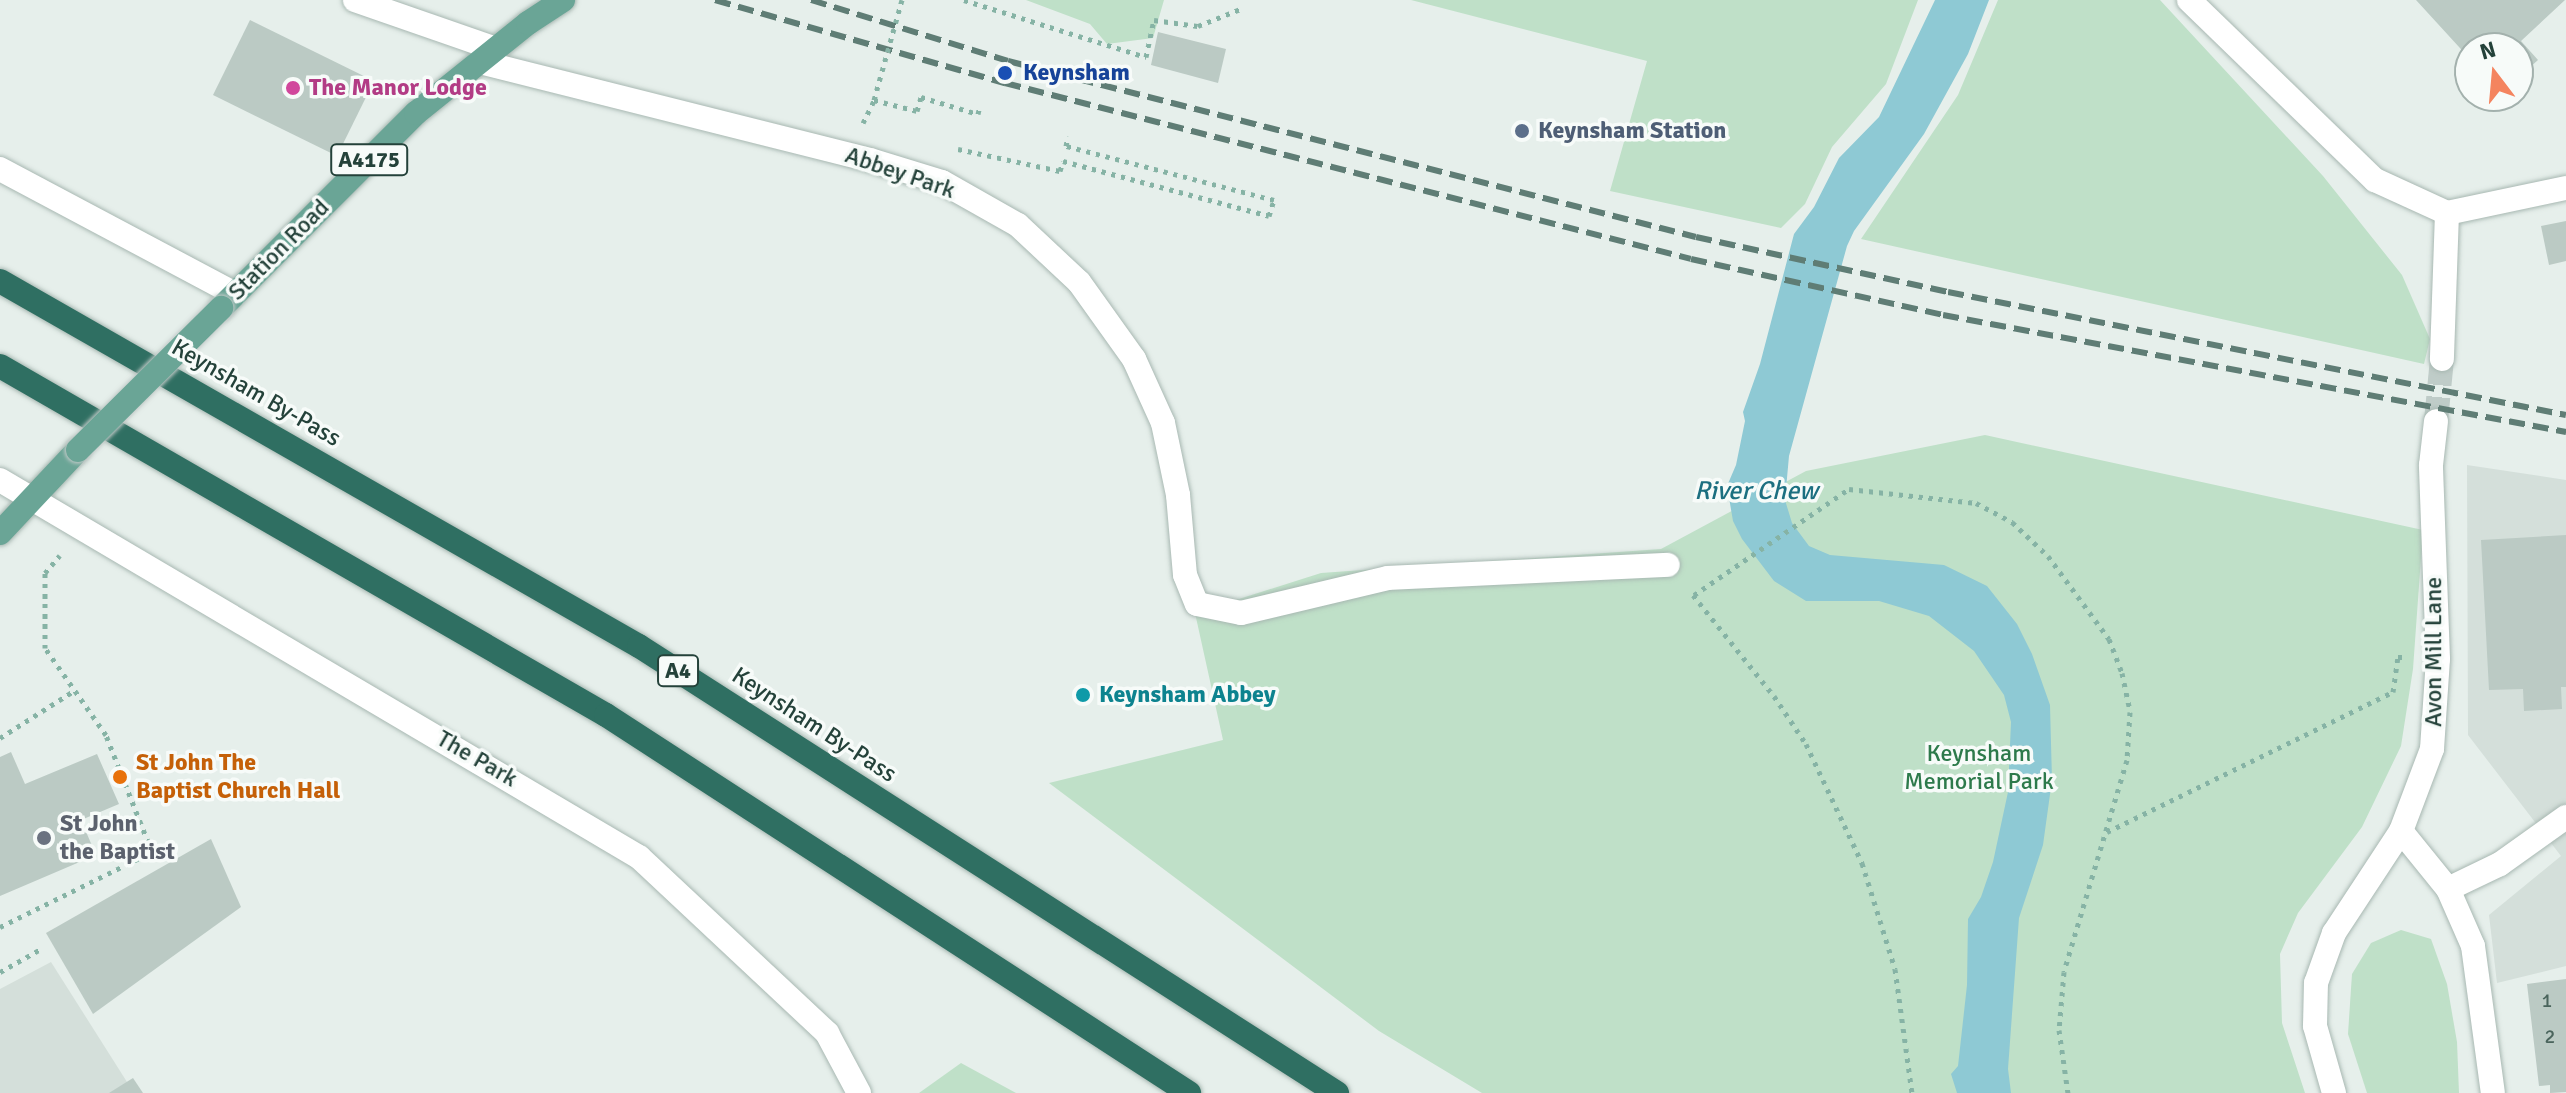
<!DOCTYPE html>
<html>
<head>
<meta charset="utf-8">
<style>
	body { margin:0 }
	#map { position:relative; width:2566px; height:1093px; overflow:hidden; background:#e6efeb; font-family:Signika,sans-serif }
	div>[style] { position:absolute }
	.built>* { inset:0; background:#d4dfda }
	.green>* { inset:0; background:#bfe0c8 }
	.water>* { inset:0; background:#8ec9d4 }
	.building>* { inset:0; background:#bbcac4 }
	.minor-tunnel>* { height:24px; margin-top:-12px; transform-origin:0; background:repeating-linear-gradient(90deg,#bfccc8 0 24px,transparent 0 36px) }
	.path>* { height:5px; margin-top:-2.5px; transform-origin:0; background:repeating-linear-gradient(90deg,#86b3a5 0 4px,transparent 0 10px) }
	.roads { filter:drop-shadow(0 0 2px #a8b8b2) drop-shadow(0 0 2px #a8b8b2) }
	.minor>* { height:24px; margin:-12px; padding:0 12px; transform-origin:12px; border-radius:12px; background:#fff }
	.major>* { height:24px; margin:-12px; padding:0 12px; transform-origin:12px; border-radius:12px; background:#6aa596 }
	.highway>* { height:24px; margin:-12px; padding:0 12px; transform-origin:12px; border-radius:12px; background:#2f6f62 }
	.rail>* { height:6px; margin-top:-3px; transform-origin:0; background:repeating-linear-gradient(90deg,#5f7d75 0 16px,transparent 0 24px) }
	.path-bridge>* { height:5px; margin-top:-2.5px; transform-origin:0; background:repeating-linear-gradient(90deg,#86b3a5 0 4px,transparent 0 10px) }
	.bridges { filter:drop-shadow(0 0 2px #c2cac8) drop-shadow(0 0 2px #c2cac8) }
	.major-bridge>* { height:24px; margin:-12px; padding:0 12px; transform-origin:12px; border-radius:12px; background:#6aa596 }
	.dots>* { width:22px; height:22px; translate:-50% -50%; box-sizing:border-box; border:4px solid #f7fbf9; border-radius:50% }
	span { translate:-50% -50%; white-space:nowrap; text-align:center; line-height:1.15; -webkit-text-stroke:7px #f7fbf9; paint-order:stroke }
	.number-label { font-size:20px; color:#4a645c }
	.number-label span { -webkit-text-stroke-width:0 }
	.shield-label span { padding:2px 6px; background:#f7fbf9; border:2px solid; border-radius:6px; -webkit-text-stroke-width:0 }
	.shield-label { font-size:22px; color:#24423a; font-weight:700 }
	.transit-label { font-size:24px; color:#164399; font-weight:700 }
	.left { translate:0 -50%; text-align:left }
	.hotel-label { font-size:24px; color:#b23c85; font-weight:700 }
	.service-label { font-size:24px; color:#4e5e75; font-weight:700 }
	.street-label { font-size:24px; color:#24423a }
	.culture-label { font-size:24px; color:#0d838f; font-weight:700 }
	.park-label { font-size:24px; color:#2d7a4b }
	.food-label { font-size:24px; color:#c56008; font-weight:700 }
	.worship-label { font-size:24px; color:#5b616d; font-weight:700 }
	.water-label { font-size:26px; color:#1c6f80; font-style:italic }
	.north { position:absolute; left:2454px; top:32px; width:80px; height:80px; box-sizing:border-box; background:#f7fbf9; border:2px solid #a3b1ad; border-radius:50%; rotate:344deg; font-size:22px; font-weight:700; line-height:32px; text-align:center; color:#24423a }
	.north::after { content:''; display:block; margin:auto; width:28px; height:36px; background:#f4845f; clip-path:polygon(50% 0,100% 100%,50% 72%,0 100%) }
</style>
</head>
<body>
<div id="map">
	<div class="built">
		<div style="clip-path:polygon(2467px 465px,2566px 480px,2566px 966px,2497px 983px,2489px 915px,2561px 856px,2468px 735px)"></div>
		<div style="clip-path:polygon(51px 962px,134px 1093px,0 1093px,0 989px)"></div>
	</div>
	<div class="green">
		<div style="clip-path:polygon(1026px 0,1164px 0,1153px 38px,1107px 44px,1090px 24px)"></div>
		<div style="clip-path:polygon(1411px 0,1918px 0,1886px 84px,1832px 147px,1805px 204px,1781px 228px,1610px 191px,1647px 61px)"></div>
		<div style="clip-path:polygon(1998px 0,2160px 0,2323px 176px,2402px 275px,2430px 339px,2424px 364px,1861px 239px,1958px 95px)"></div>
		<div style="clip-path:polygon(1985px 435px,2423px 530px,2413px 669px,2401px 746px,2362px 827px,2298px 913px,2280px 954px,2282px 1023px,2305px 1093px,1482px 1093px,1379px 1031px,1049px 783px,1223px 740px,1195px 613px,1321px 573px,1661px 549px,1806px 471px)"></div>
		<div style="clip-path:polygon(2401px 930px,2431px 939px,2447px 984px,2457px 1042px,2459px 1093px,2367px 1093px,2348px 1034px,2352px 974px,2371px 943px)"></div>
		<div style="clip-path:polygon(961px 1063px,1016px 1093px,919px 1093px)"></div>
	</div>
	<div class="water">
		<div style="clip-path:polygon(1935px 0,1989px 0,1968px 54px,1924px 134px,1854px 231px,1847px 246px,1789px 456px,1785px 500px,1792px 523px,1809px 546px,1830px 555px,1944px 565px,1987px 586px,2017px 624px,2032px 654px,2050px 705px,2052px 780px,2043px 845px,2019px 918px,2008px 1069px,2011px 1093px,1957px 1093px,1951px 1074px,1958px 1066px,1967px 985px,1968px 919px,1981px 897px,1993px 862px,2008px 792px,2011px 722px,2004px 695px,1974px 651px,1929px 616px,1879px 601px,1806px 601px,1774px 581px,1742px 539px,1733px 521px,1727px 486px,1736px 465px,1745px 421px,1743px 412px,1760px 364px,1794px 234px,1814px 207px,1839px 158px,1879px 117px)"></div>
	</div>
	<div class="building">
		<div style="clip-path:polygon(2416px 0,2565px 0,2521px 41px,2538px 60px,2518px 78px,2518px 48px,2470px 48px,2470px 59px)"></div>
		<div style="clip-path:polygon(250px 20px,374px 81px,337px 156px,213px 95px)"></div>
		<div style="clip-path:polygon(1158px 32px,1226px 49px,1218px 83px,1151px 65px)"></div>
		<div style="clip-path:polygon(2566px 221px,2566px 261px,2549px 265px,2541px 226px)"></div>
		<div style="clip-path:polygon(2566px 535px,2566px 687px,2561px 687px,2562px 709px,2524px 711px,2523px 689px,2489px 690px,2481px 540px)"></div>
		<div style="clip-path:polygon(11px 752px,25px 784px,97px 754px,119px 804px,81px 820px,96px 855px,0 896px,0 757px)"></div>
		<div style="clip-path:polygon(211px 839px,241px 907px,93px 1014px,46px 933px)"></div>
		<div style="clip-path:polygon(2566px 979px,2566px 1092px,2550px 1093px,2550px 1085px,2539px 1086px,2527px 984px)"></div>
		<div style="clip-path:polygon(133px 1078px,143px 1093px,109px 1093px)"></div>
	</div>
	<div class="minor-tunnel">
		<div style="left:2436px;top:421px;width:62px;rotate:-84.5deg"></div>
	</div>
	<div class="path">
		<div style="left:964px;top:0;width:191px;rotate:17.4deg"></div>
		<div style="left:1146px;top:57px;width:38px;rotate:-78deg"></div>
		<div style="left:1154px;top:20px;width:44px;rotate:7.8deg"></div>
		<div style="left:1198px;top:26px;width:48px;rotate:-21.8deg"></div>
		<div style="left:863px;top:123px;width:25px;rotate:-64deg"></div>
		<div style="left:874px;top:100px;width:44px;rotate:14.3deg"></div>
		<div style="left:917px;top:111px;width:15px;rotate:-74deg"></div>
		<div style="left:921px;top:97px;width:59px;rotate:16.6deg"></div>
		<div style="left:978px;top:114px;width:9px;rotate:-77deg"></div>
		<div style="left:958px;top:149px;width:104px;rotate:12.2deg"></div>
		<div style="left:1060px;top:171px;width:10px;rotate:-73deg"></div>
		<div style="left:1063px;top:161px;width:213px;rotate:14.9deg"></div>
		<div style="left:1269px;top:216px;width:17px;rotate:-73deg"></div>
		<div style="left:1274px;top:200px;width:215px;rotate:-165.4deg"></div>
		<div style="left:1066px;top:146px;width:10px;rotate:-79deg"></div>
		<div style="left:1693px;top:595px;width:129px;rotate:51.3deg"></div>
		<div style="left:1774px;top:696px;width:58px;rotate:56.3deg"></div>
		<div style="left:1806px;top:744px;width:132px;rotate:64.8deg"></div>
		<div style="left:1862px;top:863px;width:111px;rotate:72.7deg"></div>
		<div style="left:1895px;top:969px;width:125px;rotate:82.2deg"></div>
		<div style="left:1694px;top:595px;width:188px;rotate:-34.4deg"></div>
		<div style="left:1849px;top:489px;width:128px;rotate:6.3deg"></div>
		<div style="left:1976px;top:503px;width:41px;rotate:27.8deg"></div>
		<div style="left:2012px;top:522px;width:50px;rotate:43.4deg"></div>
		<div style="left:2048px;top:556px;width:103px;rotate:53.7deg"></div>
		<div style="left:2109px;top:639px;width:36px;rotate:69deg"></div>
		<div style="left:2122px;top:673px;width:40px;rotate:78deg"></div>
		<div style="left:2130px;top:712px;width:48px;rotate:93.6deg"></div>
		<div style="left:2127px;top:760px;width:221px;rotate:106.6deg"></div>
		<div style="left:2064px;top:972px;width:58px;rotate:94.9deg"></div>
		<div style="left:2059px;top:1030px;width:64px;rotate:81.9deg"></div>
		<div style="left:0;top:738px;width:89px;rotate:-32.6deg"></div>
		<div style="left:2107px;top:832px;width:318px;rotate:-26.1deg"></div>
		<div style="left:2393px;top:692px;width:35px;rotate:-82deg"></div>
		<div style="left:2398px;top:657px;width:7px"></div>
		<div style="left:0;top:927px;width:169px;rotate:-26.3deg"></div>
		<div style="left:152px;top:852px;width:126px;rotate:-111.5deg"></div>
		<div style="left:106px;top:735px;width:106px;rotate:-125deg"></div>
		<div style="left:45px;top:648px;width:75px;rotate:-90deg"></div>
		<div style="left:45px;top:573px;width:23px;rotate:-50deg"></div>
		<div style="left:0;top:972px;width:45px;rotate:-29.4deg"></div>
	</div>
	<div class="roads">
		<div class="minor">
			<div style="left:355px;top:0;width:149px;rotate:19.2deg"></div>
			<div style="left:2189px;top:0;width:259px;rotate:44.1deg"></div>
			<div style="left:2375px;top:180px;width:79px;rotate:24.6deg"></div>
			<div style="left:2447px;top:213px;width:146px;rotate:92deg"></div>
			<div style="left:480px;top:62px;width:402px;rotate:14.1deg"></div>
			<div style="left:870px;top:160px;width:75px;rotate:17deg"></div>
			<div style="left:942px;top:182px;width:87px;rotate:29.5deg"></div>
			<div style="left:1018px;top:225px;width:83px;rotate:43.1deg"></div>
			<div style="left:1079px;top:282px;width:95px;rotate:54.5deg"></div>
			<div style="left:1134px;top:359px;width:70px;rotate:65.6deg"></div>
			<div style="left:1163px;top:423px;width:74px;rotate:78.2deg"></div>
			<div style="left:1178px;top:495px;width:80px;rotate:85deg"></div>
			<div style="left:1185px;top:575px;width:31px;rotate:68deg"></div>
			<div style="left:1197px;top:604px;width:45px;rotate:11.6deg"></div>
			<div style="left:1241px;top:613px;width:151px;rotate:-13.4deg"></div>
			<div style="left:1388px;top:578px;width:280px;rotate:-2.7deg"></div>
			<div style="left:0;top:169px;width:266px;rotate:28deg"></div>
			<div style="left:2447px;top:213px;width:122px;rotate:-11.9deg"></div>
			<div style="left:0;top:480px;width:742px;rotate:30.54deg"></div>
			<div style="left:639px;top:857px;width:258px;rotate:43.1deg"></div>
			<div style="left:827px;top:1033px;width:68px;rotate:61.9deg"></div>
			<div style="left:2401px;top:831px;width:75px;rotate:51deg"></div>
			<div style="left:2448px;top:889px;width:62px;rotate:66.3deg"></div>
			<div style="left:2473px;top:946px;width:148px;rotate:82.3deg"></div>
			<div style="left:2448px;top:889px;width:58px;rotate:-25.7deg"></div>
			<div style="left:2500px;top:864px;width:81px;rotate:-35.5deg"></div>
			<div style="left:2334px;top:1093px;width:70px;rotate:-105.8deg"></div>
			<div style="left:2315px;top:1026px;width:43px;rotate:-88.7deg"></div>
			<div style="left:2316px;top:983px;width:53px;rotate:-70.2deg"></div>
			<div style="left:2334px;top:933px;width:122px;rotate:-56.7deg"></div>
			<div style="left:2401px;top:831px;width:88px;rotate:-69.3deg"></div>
			<div style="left:2432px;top:749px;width:90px;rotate:-86.2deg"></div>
			<div style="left:2438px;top:659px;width:194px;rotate:-92.1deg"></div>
			<div style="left:2431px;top:465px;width:44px;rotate:-83.5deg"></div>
		</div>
		<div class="major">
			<div style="left:221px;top:308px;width:276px;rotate:-45deg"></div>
			<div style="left:416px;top:113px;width:144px;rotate:-38.8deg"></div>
			<div style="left:528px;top:23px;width:42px;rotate:-33.3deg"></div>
			<div style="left:0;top:533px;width:114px;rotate:-46.8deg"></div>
		</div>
		<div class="highway">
			<div style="left:0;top:281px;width:736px;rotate:29.74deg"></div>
			<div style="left:639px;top:646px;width:829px;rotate:32.64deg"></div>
			<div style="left:0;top:366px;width:699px;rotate:29.94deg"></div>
			<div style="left:606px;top:715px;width:695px;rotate:32.96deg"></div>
		</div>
	</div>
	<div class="rail">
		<div style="left:715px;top:0;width:302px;rotate:16deg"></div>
		<div style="left:1005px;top:83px;width:708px;rotate:14.39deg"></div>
		<div style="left:1691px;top:259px;width:258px;rotate:12.5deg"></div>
		<div style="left:1943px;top:315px;width:634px;rotate:10.64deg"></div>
		<div style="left:811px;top:0;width:206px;rotate:17.2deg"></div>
		<div style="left:1008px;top:61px;width:710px;rotate:14.35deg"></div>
		<div style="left:1696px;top:237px;width:258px;rotate:12.3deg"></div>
		<div style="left:1948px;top:292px;width:630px;rotate:11.26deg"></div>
	</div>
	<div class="path-bridge">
		<div style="left:874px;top:100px;width:104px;rotate:-74.4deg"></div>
	</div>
	<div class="bridges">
		<div class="major-bridge">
			<div style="left:78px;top:450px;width:202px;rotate:-44.8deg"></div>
		</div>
	</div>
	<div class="dots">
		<div style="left:1005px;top:73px;background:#1a4fb4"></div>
		<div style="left:293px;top:88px;background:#d1479c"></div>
		<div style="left:1522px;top:131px;background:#5c6f8a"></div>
		<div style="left:1083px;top:695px;background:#0f9aa8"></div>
		<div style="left:120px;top:777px;background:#e8710a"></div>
		<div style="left:44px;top:838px;background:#6b7280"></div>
	</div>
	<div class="number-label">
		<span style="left:2547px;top:1000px">1</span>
		<span style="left:2550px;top:1036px">2</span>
	</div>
	<div class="shield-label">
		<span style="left:369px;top:160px">A4175</span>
		<span style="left:678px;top:671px">A4</span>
	</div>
	<div class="transit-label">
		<span class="left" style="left:1023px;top:73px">Keynsham</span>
	</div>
	<div class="hotel-label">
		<span class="left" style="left:309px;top:88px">The Manor Lodge</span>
	</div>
	<div class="service-label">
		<span class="left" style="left:1538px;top:131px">Keynsham Station</span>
	</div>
	<div class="street-label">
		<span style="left:900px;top:173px;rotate:19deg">Abbey Park</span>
		<span style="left:279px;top:250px;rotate:-45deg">Station Road</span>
		<span style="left:256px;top:393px;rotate:30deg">Keynsham By-Pass</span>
		<span style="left:2434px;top:652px;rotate:-90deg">Avon Mill Lane</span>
		<span style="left:814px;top:725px;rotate:33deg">Keynsham By-Pass</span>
		<span style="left:477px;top:759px;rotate:30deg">The Park</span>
	</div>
	<div class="culture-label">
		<span class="left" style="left:1099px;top:695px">Keynsham Abbey</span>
	</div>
	<div class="park-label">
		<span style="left:1979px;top:768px">Keynsham<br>Memorial Park</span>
	</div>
	<div class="food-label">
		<span class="left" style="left:136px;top:777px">St John The<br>Baptist Church Hall</span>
	</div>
	<div class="worship-label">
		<span class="left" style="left:60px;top:838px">St John<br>the Baptist</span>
	</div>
	<div class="water-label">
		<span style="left:1756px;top:492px">River Chew</span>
	</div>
	<div class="north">N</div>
</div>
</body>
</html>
